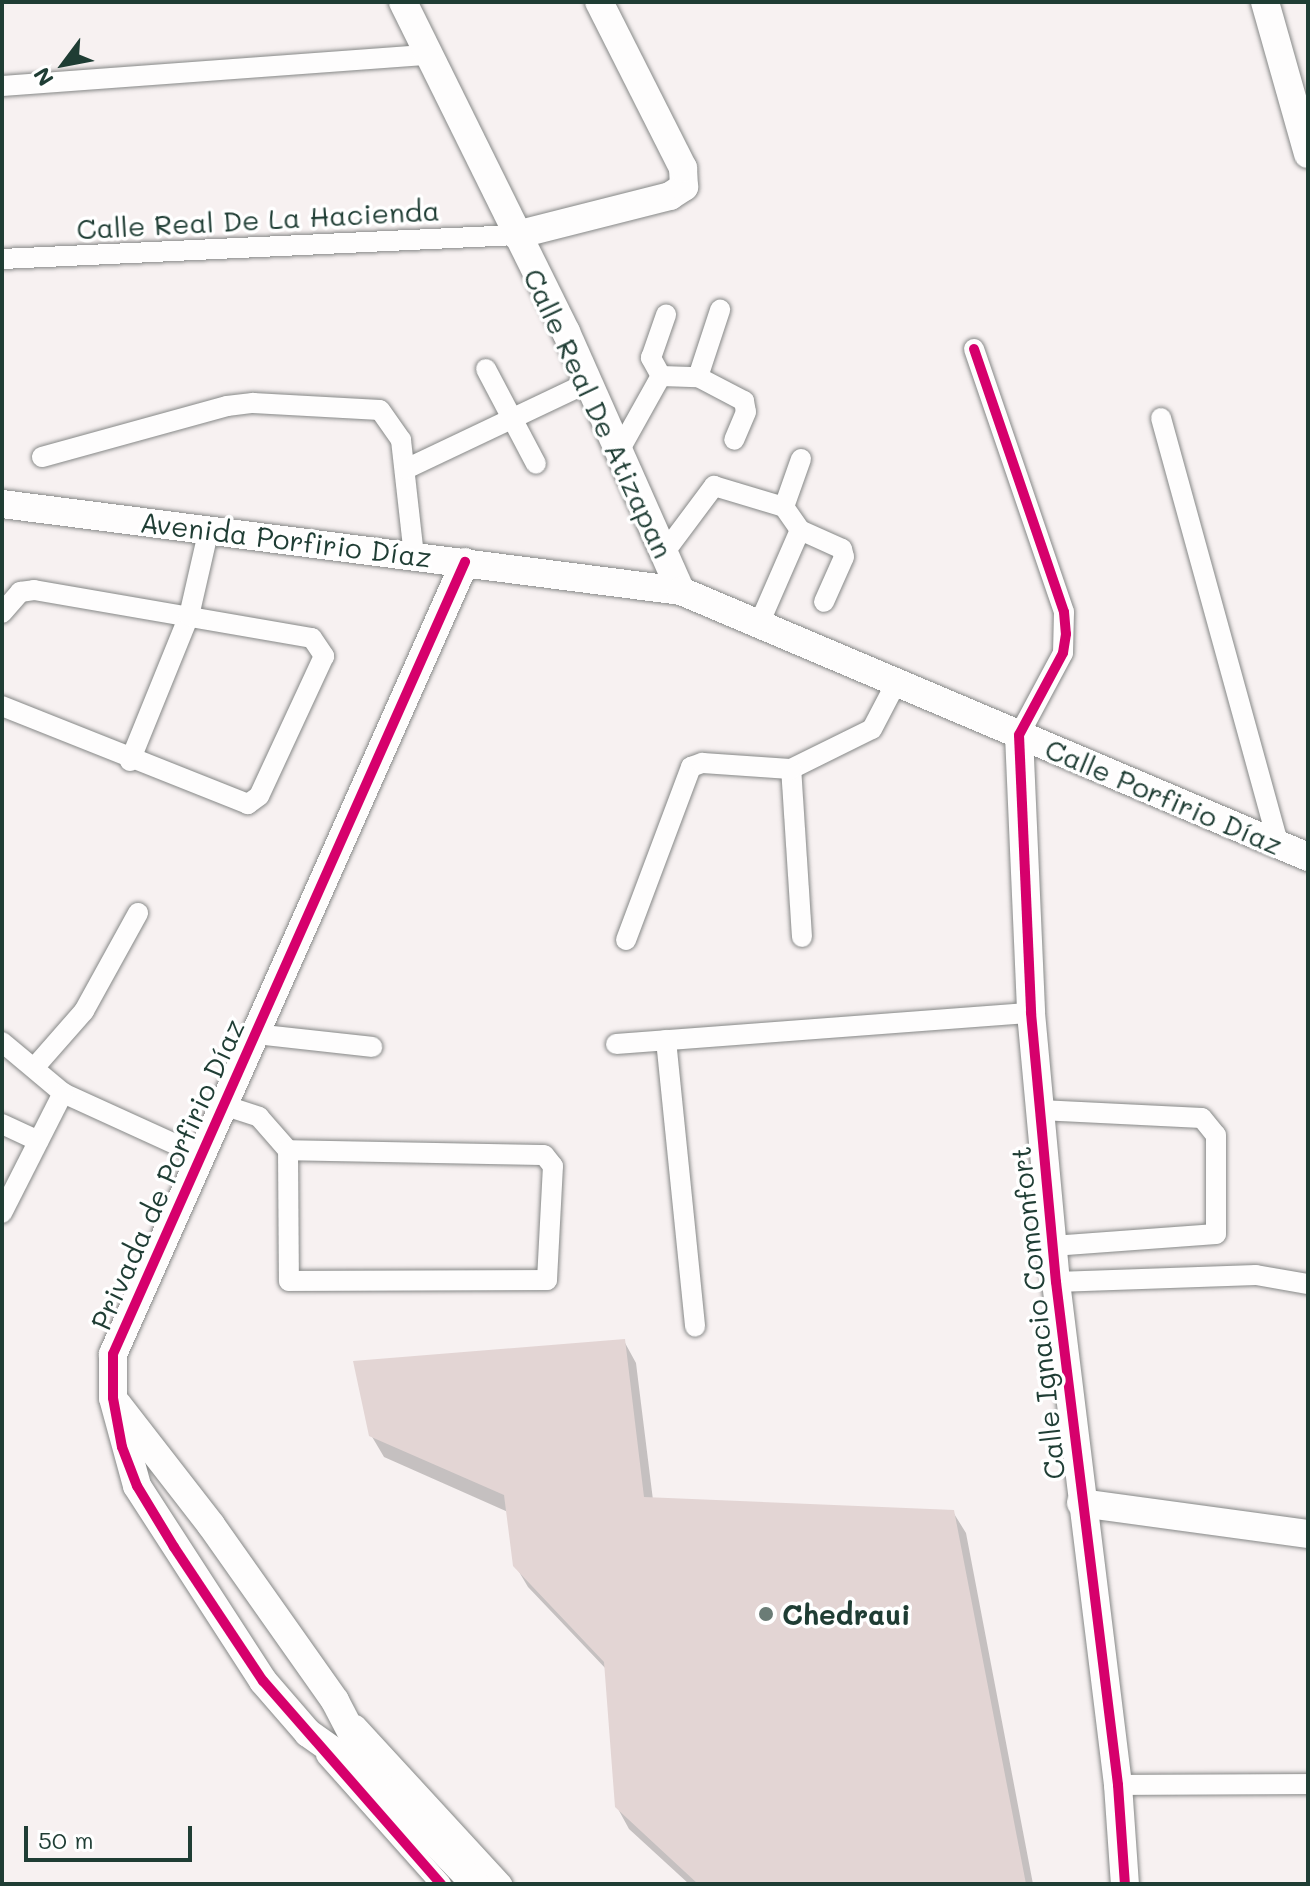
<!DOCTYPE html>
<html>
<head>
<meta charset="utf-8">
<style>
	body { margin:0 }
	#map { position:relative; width:1310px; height:1886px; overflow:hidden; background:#f7f1f1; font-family:Mali,sans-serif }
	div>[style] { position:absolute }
	.shadow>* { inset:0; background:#0003 }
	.building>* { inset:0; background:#e3d5d4 }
	.roads { filter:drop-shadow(0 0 2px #868887) drop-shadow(0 0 2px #868887) }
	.street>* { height:20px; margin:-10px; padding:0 10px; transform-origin:10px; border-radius:10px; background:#fefdfd }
	.secondary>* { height:28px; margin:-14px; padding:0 14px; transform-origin:14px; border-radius:14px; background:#fefdfd }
	.cycleway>* { height:10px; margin:-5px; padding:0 5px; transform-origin:5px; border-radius:5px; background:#d6006c }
	.dots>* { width:22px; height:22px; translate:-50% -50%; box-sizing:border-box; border:4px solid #fff; border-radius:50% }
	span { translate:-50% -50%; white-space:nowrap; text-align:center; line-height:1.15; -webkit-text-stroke:7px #fff; paint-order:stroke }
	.street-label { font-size:28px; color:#1f3d34 }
	.poi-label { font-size:28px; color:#1f3d34; font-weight:700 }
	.left { translate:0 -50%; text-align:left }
	.frame { position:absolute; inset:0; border:4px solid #1f3d34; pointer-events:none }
	.north { position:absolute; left:24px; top:24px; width:80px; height:80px; -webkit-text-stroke:6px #fff; paint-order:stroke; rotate:238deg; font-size:22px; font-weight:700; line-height:32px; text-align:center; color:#1f3d34 }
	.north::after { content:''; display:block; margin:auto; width:28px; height:36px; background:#1f3d34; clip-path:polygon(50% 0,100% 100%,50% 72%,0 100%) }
	.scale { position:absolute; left:24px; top:1826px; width:168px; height:36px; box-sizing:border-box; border:4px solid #1f3d34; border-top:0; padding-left:10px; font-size:24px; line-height:28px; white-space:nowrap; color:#1f3d34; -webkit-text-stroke:6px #fff; paint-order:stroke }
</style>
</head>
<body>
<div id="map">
	<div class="shadow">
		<div style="clip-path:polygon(624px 1341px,636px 1363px,653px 1500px,953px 1512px,966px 1533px,1033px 1884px,689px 1884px,629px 1829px,617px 1807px,607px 1670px,528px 1587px,515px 1565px,508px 1512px,384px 1457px,371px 1435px)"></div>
	</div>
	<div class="building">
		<div style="clip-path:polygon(625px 1339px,644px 1497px,954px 1510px,1026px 1884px,698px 1884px,615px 1807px,604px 1662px,513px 1566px,504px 1495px,369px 1436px,353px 1361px)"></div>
	</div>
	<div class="roads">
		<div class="street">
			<div style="left:2px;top:86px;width:427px;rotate:-4.2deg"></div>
			<div style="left:2px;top:259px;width:515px;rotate:-2.67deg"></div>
			<div style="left:974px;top:349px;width:278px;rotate:71.1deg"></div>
			<div style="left:1064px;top:612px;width:41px;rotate:91.4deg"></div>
			<div style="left:1063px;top:653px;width:93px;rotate:118.2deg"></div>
			<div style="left:486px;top:369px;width:107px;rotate:62.2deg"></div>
			<div style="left:661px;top:376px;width:37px;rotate:2deg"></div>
			<div style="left:698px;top:377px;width:71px;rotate:-71.8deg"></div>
			<div style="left:698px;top:377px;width:52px;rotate:27.6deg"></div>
			<div style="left:744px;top:401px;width:11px;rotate:80deg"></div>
			<div style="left:746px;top:412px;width:30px;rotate:113deg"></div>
			<div style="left:1161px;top:418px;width:442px;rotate:74.6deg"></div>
			<div style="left:619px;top:451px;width:86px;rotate:-60.8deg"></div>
			<div style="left:661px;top:376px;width:21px;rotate:-119deg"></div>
			<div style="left:651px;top:358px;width:46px;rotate:-70.8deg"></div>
			<div style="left:42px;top:457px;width:192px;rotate:-15.4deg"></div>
			<div style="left:227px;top:406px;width:26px;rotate:-7deg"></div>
			<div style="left:253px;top:403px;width:127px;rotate:3.2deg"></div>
			<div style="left:380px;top:410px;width:37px;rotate:55deg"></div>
			<div style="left:401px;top:440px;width:116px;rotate:83.6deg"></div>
			<div style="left:406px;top:469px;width:203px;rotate:-25.4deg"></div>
			<div style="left:784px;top:507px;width:51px;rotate:-70.5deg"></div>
			<div style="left:800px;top:530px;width:46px;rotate:24.3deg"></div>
			<div style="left:842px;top:549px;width:8px;rotate:76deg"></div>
			<div style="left:844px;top:557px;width:49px;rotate:114deg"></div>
			<div style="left:664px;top:553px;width:84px;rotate:-53.3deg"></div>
			<div style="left:714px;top:486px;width:73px;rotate:16.7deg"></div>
			<div style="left:784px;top:507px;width:28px;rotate:55deg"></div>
			<div style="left:800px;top:530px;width:103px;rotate:113.6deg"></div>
			<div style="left:2px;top:613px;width:28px;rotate:-49deg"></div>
			<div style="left:20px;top:592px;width:14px;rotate:-8deg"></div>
			<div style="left:34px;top:590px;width:282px;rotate:9.8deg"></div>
			<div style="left:312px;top:638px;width:22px;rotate:56deg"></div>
			<div style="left:324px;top:656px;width:154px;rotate:114.9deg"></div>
			<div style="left:259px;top:796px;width:14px;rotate:144deg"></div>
			<div style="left:248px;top:804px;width:265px;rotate:-158.3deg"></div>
			<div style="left:130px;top:761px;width:157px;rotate:-67.9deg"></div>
			<div style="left:189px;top:616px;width:89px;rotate:-77.1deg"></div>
			<div style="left:802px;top:937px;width:168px;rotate:-93.7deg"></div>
			<div style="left:791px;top:769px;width:90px;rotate:-26.3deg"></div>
			<div style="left:872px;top:729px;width:52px;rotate:-62.4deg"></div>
			<div style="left:626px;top:940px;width:185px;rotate:-69.4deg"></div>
			<div style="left:691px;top:767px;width:12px;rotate:-20deg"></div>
			<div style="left:702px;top:763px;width:89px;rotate:3.9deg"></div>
			<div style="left:255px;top:1034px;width:118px;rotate:6.3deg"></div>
			<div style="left:666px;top:1040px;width:288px;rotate:84.2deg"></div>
			<div style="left:2px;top:1042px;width:80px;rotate:39.9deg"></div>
			<div style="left:63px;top:1093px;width:152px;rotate:24.5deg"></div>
			<div style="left:616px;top:1044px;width:416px;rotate:-4.3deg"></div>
			<div style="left:34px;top:1068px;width:76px;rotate:-48.7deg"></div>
			<div style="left:84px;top:1011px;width:112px;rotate:-61.1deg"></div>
			<div style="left:223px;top:1105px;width:38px;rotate:18deg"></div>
			<div style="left:259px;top:1117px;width:44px;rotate:48.7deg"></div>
			<div style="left:288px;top:1150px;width:131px;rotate:89.6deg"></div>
			<div style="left:289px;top:1281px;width:258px;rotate:-0.2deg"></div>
			<div style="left:547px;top:1280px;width:114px;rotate:-87deg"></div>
			<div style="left:553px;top:1166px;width:14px;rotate:-129deg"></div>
			<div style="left:544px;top:1155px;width:256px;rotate:-178.9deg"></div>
			<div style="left:1040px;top:1110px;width:162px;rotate:2.8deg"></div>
			<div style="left:1202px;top:1118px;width:22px;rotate:51deg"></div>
			<div style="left:1216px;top:1135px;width:99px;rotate:90deg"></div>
			<div style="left:1216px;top:1234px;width:164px;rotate:175.8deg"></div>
			<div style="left:2px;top:1124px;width:40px;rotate:25deg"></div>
			<div style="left:2px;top:1213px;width:135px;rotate:-63.1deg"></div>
			<div style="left:1056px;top:1282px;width:200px;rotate:-2deg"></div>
			<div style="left:1256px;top:1275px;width:53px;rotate:9.8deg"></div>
			<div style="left:356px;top:1725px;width:216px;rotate:47.4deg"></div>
			<div style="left:326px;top:1755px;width:173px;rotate:48.3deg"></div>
			<div style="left:1118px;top:1785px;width:190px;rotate:-0.3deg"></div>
		</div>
		<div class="secondary">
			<div style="left:403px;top:2px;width:368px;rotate:63.7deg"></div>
			<div style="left:566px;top:332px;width:283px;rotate:66.1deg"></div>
			<div style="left:1265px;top:2px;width:158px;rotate:74.2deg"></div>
			<div style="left:516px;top:235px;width:159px;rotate:-14.2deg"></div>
			<div style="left:670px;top:196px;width:17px;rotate:-33deg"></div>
			<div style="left:684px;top:187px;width:19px;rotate:-93deg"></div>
			<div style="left:683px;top:168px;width:186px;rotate:-116.8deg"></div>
			<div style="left:2px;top:504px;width:685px;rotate:7.3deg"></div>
			<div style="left:681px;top:591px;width:681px;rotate:22.99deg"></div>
			<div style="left:465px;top:562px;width:867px;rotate:113.96deg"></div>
			<div style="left:113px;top:1354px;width:44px;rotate:90deg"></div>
			<div style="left:113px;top:1398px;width:91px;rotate:74.7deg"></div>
			<div style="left:137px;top:1486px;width:232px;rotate:57.1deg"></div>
			<div style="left:263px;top:1681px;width:69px;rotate:49.1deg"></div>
			<div style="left:308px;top:1733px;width:83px;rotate:35.2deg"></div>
			<div style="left:376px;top:1781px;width:143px;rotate:46.1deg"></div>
			<div style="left:1019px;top:735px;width:278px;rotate:87.5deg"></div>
			<div style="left:1031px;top:1013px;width:270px;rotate:84.7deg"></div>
			<div style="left:1056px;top:1282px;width:507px;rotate:82.97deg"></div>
			<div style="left:1118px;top:1785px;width:99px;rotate:86deg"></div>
			<div style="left:118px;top:1405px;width:152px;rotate:52.2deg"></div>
			<div style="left:211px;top:1525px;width:215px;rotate:54.8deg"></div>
			<div style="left:335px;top:1701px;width:87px;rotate:62.5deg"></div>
			<div style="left:1081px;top:1503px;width:229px;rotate:7.8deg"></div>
		</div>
	</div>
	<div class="cycleway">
		<div style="left:974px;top:349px;width:278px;rotate:71.1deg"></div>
		<div style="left:1064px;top:612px;width:22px;rotate:85deg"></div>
		<div style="left:1066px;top:634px;width:19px;rotate:99deg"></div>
		<div style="left:1063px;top:653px;width:93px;rotate:118.2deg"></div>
		<div style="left:1019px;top:735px;width:278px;rotate:87.5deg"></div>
		<div style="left:1031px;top:1013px;width:270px;rotate:84.7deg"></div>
		<div style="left:1056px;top:1282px;width:507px;rotate:82.97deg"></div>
		<div style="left:1118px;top:1785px;width:99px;rotate:86deg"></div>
		<div style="left:441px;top:1884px;width:270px;rotate:-131.2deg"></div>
		<div style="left:263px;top:1681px;width:161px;rotate:-123.6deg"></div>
		<div style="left:174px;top:1547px;width:71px;rotate:-121.2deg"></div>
		<div style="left:137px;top:1486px;width:42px;rotate:-111deg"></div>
		<div style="left:122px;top:1447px;width:50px;rotate:-100.4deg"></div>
		<div style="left:113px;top:1398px;width:44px;rotate:-90deg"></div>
		<div style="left:113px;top:1354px;width:867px;rotate:-66.04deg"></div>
	</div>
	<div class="dots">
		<div style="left:766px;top:1614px;background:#6b7c76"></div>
	</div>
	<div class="street-label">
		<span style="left:258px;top:219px;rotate:-3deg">Calle Real De La Hacienda</span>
		<span style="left:599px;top:413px;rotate:65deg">Calle Real De Atizapan</span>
		<span style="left:286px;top:539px;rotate:7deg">Avenida Porfirio Díaz</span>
		<span style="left:1164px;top:796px;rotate:23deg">Calle Porfirio Díaz</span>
		<span style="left:167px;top:1174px;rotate:-66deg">Privada de Porfirio Díaz</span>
		<span style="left:1037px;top:1313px;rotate:-96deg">Calle Ignacio Comonfort</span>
	</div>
	<div class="poi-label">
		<span class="left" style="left:782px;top:1614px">Chedraui</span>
	</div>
	<div class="frame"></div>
	<div class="north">N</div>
	<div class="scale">50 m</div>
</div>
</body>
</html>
